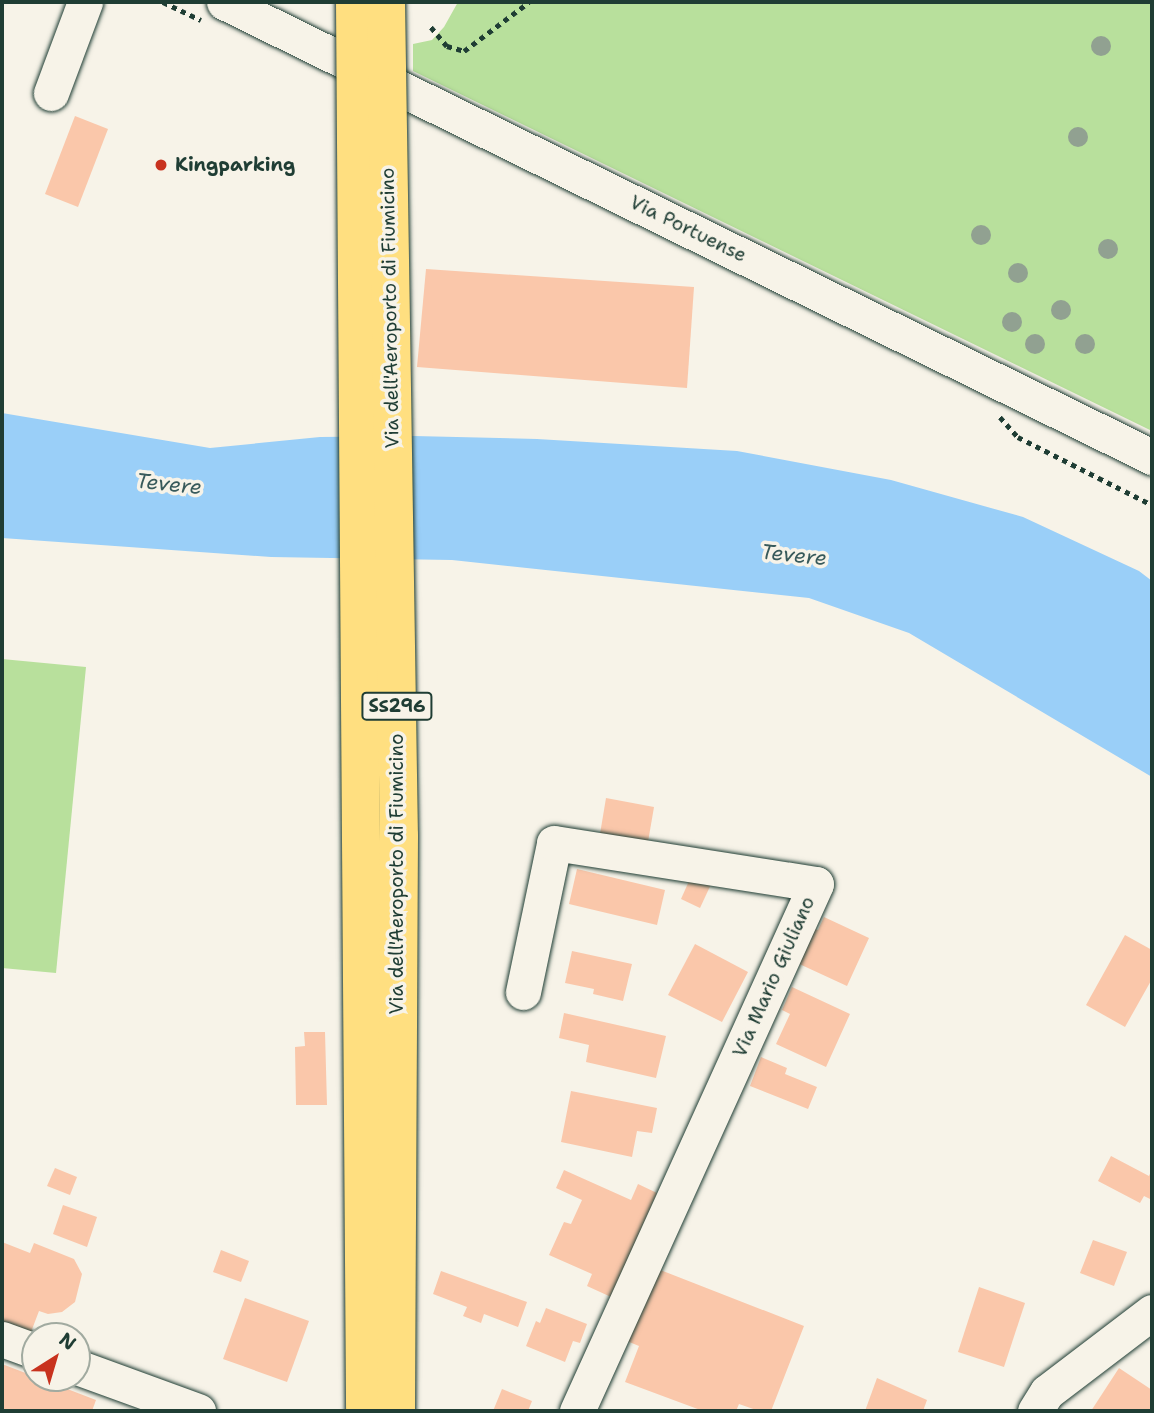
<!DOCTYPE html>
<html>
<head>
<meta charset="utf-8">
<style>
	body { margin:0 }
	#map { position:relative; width:1154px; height:1413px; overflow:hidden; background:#f7f3e8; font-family:"Shantell Sans",sans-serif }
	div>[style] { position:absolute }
	.green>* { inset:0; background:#b8e09c }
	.water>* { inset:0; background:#9acff8 }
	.building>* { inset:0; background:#fac7aa }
	.path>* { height:4.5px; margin-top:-2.25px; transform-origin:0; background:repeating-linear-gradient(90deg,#1f3d34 0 5px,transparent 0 10px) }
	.roads { filter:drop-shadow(0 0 2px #1f3d34) drop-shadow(0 0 2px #1f3d34) }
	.minor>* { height:35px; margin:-17.5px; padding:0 17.5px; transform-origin:17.5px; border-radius:17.5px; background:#f7f3e8 }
	.bridges { filter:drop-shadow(0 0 2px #1f3d34) drop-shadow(0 0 2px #1f3d34) }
	.major-bridge>* { height:38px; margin:-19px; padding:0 19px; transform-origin:19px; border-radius:19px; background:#ffdf80 }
	.trees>* { width:20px; height:20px; margin:-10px; border-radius:50%; background:#91a191 }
	.dots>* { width:19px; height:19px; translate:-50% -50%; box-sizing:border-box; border:4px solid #f7f3e8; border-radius:50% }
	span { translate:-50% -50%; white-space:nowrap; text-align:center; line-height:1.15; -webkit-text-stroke:7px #f7f3e8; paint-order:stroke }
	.shield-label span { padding:2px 5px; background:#f7f3e8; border:2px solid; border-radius:5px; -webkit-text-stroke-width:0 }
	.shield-label { font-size:18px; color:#1f3d34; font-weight:700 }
	.poi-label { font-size:19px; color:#1f3d34; font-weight:700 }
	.left { translate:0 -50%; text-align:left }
	.street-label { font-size:19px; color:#1f3d34 }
	.water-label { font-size:21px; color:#385a5b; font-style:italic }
	.frame { position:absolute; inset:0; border:4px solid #1f3d34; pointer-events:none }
	.north { position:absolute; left:21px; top:1322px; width:70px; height:70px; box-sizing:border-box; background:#f7f3e8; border:2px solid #a1aaa0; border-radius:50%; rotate:37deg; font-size:19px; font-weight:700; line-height:28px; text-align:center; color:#1f3d34 }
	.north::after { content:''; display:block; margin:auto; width:24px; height:32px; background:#c8321e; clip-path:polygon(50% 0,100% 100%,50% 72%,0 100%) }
</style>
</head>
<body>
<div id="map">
	<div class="green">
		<div style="clip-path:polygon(458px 2px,1152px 2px,1152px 431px,413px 71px,413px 44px,432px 40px,444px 27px)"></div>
		<div style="clip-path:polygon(2px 659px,86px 667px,56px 973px,2px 968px)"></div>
	</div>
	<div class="water">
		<div style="clip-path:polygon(2px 413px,210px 448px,320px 437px,414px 436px,537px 439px,737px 451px,891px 480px,1023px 517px,1139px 571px,1152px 581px,1152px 777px,909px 633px,809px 598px,452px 560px,271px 557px,2px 538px)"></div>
	</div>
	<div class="building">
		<div style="clip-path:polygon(75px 116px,108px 129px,78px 207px,45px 194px)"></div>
		<div style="clip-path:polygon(426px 269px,694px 287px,687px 388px,417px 367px)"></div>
		<div style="clip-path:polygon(606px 798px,654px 807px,648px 842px,600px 834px)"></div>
		<div style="clip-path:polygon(577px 869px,665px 890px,657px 925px,569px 904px)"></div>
		<div style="clip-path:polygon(693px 872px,713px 880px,700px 908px,681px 899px)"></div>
		<div style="clip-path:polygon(824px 917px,869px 938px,847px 986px,795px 962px,811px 927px,818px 930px)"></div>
		<div style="clip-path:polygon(1125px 935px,1152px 950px,1152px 979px,1125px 1027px,1086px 1005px)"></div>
		<div style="clip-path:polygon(695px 944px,748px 972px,722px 1022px,668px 995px)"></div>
		<div style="clip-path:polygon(572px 951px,632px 964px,623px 1001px,593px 994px,594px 989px,565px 983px)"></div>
		<div style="clip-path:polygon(792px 987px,850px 1014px,826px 1067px,776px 1044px,790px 1014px,782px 1010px)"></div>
		<div style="clip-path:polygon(564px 1013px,666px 1036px,656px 1078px,586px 1062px,589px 1045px,559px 1038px)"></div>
		<div style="clip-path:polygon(304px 1032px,325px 1032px,327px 1105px,296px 1105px,295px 1047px,305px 1046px)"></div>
		<div style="clip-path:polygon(761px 1057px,787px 1068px,785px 1074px,817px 1087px,808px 1109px,750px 1086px)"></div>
		<div style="clip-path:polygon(571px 1091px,657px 1108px,652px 1133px,637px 1131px,632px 1157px,561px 1142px)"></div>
		<div style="clip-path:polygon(1111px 1156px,1149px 1176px,1152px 1169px,1152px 1200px,1144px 1196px,1140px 1203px,1098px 1181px)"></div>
		<div style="clip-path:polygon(55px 1168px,77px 1177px,70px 1195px,47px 1186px)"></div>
		<div style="clip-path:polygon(564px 1170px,631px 1200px,638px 1184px,657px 1193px,611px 1297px,587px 1286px,592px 1274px,549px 1255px,564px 1222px,571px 1224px,582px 1200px,556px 1188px)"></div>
		<div style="clip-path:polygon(63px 1205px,97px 1217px,87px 1247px,53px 1234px)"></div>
		<div style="clip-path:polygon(1093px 1240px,1127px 1252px,1114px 1286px,1080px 1273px)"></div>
		<div style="clip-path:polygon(2px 1242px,30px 1253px,34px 1243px,74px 1259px,82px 1274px,75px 1302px,62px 1312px,48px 1314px,39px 1311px,31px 1332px,2px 1321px)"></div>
		<div style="clip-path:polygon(221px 1250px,249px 1261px,241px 1282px,213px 1272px)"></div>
		<div style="clip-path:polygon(645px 1264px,804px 1326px,771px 1411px,759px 1411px,739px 1404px,736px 1411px,703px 1411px,625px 1382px,639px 1346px,617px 1337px)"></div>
		<div style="clip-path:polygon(441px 1271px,527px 1302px,518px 1327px,484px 1314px,481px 1323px,463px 1316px,467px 1307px,433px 1294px)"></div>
		<div style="clip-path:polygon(979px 1287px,1025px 1303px,1004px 1367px,958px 1352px)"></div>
		<div style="clip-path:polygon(245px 1298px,309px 1321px,287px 1382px,223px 1359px)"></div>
		<div style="clip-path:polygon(546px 1308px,587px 1324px,580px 1343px,573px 1341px,565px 1362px,526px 1346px,536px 1321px,540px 1323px)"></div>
		<div style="clip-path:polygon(2px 1364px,96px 1400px,92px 1411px,2px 1411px)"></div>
		<div style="clip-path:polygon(1119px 1368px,1152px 1390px,1152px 1411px,1091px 1411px)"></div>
		<div style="clip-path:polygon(877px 1378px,927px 1400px,923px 1411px,865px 1411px)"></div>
		<div style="clip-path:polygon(502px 1389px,532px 1401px,528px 1411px,493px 1411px)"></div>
	</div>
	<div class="path">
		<div style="left:163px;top:2px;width:42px;rotate:25.3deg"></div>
		<div style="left:431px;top:27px;width:25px;rotate:50deg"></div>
		<div style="left:447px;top:46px;width:18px;rotate:16deg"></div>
		<div style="left:464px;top:51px;width:81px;rotate:-37deg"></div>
		<div style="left:1000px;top:417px;width:27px;rotate:48deg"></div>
		<div style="left:1018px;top:437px;width:150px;rotate:26.9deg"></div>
	</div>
	<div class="roads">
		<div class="minor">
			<div style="left:224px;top:2px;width:1034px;rotate:26.12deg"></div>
			<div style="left:51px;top:93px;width:97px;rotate:-69.5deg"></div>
			<div style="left:523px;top:992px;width:152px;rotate:-78.2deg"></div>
			<div style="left:554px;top:843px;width:265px;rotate:8.9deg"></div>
			<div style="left:816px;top:884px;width:579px;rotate:114.39deg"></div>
			<div style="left:2px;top:1339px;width:35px;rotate:20deg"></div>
			<div style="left:77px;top:1367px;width:129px;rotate:20deg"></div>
			<div style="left:1035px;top:1411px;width:22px;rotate:-58deg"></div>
			<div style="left:1047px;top:1392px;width:132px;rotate:-37.3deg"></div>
		</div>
	</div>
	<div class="bridges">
		<div class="major-bridge">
			<div style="left:355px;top:2px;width:1409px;rotate:89.59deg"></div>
			<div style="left:386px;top:2px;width:834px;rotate:89.11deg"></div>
			<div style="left:399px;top:836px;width:575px;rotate:90.3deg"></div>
		</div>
	</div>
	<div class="trees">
		<div style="left:1101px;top:46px"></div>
		<div style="left:1078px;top:137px"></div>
		<div style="left:981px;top:235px"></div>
		<div style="left:1108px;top:249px"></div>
		<div style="left:1018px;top:273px"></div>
		<div style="left:1061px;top:310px"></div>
		<div style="left:1012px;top:322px"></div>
		<div style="left:1035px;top:344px"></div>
		<div style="left:1085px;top:344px"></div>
	</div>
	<div class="dots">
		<div style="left:161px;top:165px;background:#c8321e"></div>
	</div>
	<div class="shield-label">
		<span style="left:397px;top:706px">SS296</span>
	</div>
	<div class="poi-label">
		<span class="left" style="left:175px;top:165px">Kingparking</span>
	</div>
	<div class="street-label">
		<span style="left:688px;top:229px;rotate:26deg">Via Portuense</span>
		<span style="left:390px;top:308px;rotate:-91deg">Via dell'Aeroporto di Fiumicino</span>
		<span style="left:397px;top:874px;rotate:-90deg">Via dell'Aeroporto di Fiumicino</span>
		<span style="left:774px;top:977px;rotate:-66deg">Via Mario Giuliano</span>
	</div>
	<div class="water-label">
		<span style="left:169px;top:484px;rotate:6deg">Tevere</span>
		<span style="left:794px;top:555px;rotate:6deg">Tevere</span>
	</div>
	<div class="frame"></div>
	<div class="north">N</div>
</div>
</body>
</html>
